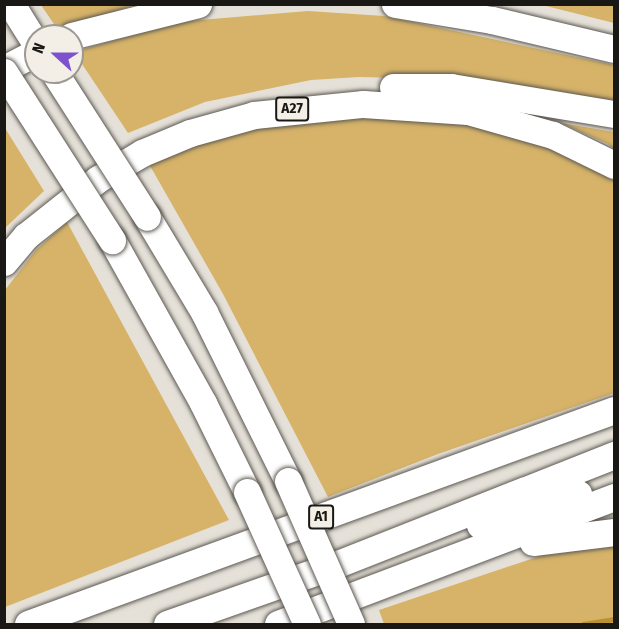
<!DOCTYPE html>
<html>
<head>
<meta charset="utf-8">
<style>
	body { margin:0 }
	#map { position:relative; width:619px; height:629px; overflow:hidden; background:#e5e1d9; font-family:"Fira Sans Condensed",sans-serif }
	div>[style] { position:absolute }
	.green>* { inset:0; background:#d6b369 }
	.stream>* { height:4.5px; margin:-2.25px; padding:0 2.25px; transform-origin:2.25px; border-radius:2.25px; background:#ba9234 }
	.roads { filter:drop-shadow(0 0 2px #5c5851) drop-shadow(0 0 2px #5c5851) }
	.highway>* { height:27px; margin:-13.5px; padding:0 13.5px; transform-origin:13.5px; border-radius:13.5px; background:#fff }
	.bridges { filter:drop-shadow(0 0 2px #5c5851) drop-shadow(0 0 2px #5c5851) }
	.highway-bridge>* { height:27px; margin:-13.5px; padding:0 13.5px; transform-origin:13.5px; border-radius:13.5px; background:#fff }
	span { translate:-50% -50%; white-space:nowrap; text-align:center; line-height:1.15; -webkit-text-stroke:6px #f3eee6; paint-order:stroke }
	.shield-label span { padding:2px 4px; background:#f3eee6; border:2px solid; border-radius:4px; -webkit-text-stroke-width:0 }
	.shield-label { font-size:15px; color:#1a1815; font-weight:700 }
	.frame { position:absolute; inset:0; border:6px solid #1a1815; pointer-events:none }
	.north { position:absolute; left:24px; top:24px; width:60px; height:60px; box-sizing:border-box; background:#f3eee6; border:2px solid #9c9892; border-radius:50%; rotate:291deg; font-size:16px; font-weight:700; line-height:24px; text-align:center; color:#1a1815 }
	.north::after { content:''; display:block; margin:auto; width:21px; height:27px; background:#7c53cd; clip-path:polygon(50% 0,100% 100%,50% 72%,0 100%) }
</style>
</head>
<body>
<div id="map">
	<div class="green">
		<div style="clip-path:polygon(41px 5px,135px 5px,58px 30px)"></div>
		<div style="clip-path:polygon(542px 5px,614px 5px,614px 23px)"></div>
		<div style="clip-path:polygon(308px 11px,384px 16px,614px 65px,614px 107px,446px 79px,359px 77px,311px 80px,205px 102px,128px 133px,74px 52px,177px 22px)"></div>
		<div style="clip-path:polygon(400px 112px,522px 131px,614px 176px,614px 393px,438px 454px,328px 497px,223px 294px,149px 164px,184px 148px,236px 132px,300px 119px)"></div>
		<div style="clip-path:polygon(561px 123px,614px 132px,614px 149px,608px 144px)"></div>
		<div style="clip-path:polygon(5px 128px,44px 191px,5px 228px,4px 228px)"></div>
		<div style="clip-path:polygon(67px 222px,229px 520px,5px 607px,5px 290px,36px 250px)"></div>
		<div style="clip-path:polygon(614px 543px,614px 624px,384px 624px,379px 610px,546px 554px)"></div>
	</div>
	<div class="stream">
		<div style="left:583px;top:624px;width:31px;rotate:-9deg"></div>
	</div>
	<div class="roads">
		<div class="highway">
			<div style="left:11px;top:4px;width:47px;rotate:58deg"></div>
			<div style="left:395px;top:4px;width:98px;rotate:9.4deg"></div>
			<div style="left:492px;top:20px;width:125px;rotate:13.4deg"></div>
			<div style="left:71px;top:36px;width:131px;rotate:-14.1deg"></div>
			<div style="left:4px;top:69px;width:36px;rotate:-28deg"></div>
			<div style="left:393px;top:87px;width:58px"></div>
			<div style="left:451px;top:87px;width:165px;rotate:9.4deg"></div>
			<div style="left:147px;top:217px;width:111px;rotate:59deg"></div>
			<div style="left:204px;top:312px;width:189px;rotate:63.6deg"></div>
			<div style="left:112px;top:240px;width:187px;rotate:60.8deg"></div>
			<div style="left:203px;top:403px;width:99px;rotate:63.7deg"></div>
			<div style="left:4px;top:262px;width:34px;rotate:-50deg"></div>
			<div style="left:26px;top:236px;width:92px;rotate:-38.4deg"></div>
			<div style="left:98px;top:179px;width:51px;rotate:-30.6deg"></div>
			<div style="left:142px;top:153px;width:52px;rotate:-22.6deg"></div>
			<div style="left:190px;top:133px;width:66px;rotate:-15.7deg"></div>
			<div style="left:254px;top:115px;width:110px;rotate:-5.8deg"></div>
			<div style="left:363px;top:104px;width:105px;rotate:3.8deg"></div>
			<div style="left:468px;top:111px;width:88px;rotate:15.8deg"></div>
			<div style="left:553px;top:135px;width:68px;rotate:26.2deg"></div>
			<div style="left:480px;top:525px;width:103px;rotate:-17.6deg"></div>
			<div style="left:533px;top:542px;width:82px;rotate:-7deg"></div>
			<div style="left:28px;top:624px;width:624px;rotate:-20.06deg"></div>
			<div style="left:167px;top:624px;width:183px;rotate:-19.4deg"></div>
			<div style="left:340px;top:563px;width:295px;rotate:-21.5deg"></div>
			<div style="left:278px;top:624px;width:359px;rotate:-20.7deg"></div>
		</div>
	</div>
	<div class="bridges">
		<div class="highway-bridge">
			<div style="left:4px;top:72px;width:200px;rotate:57.3deg"></div>
			<div style="left:54px;top:72px;width:172px;rotate:57.3deg"></div>
			<div style="left:288px;top:481px;width:156px;rotate:66.2deg"></div>
			<div style="left:247px;top:492px;width:145px;rotate:65.6deg"></div>
		</div>
	</div>
	<div class="shield-label">
		<span style="left:292px;top:109px">A27</span>
		<span style="left:321px;top:517px">A1</span>
	</div>
	<div class="frame"></div>
	<div class="north">N</div>
</div>
</body>
</html>
